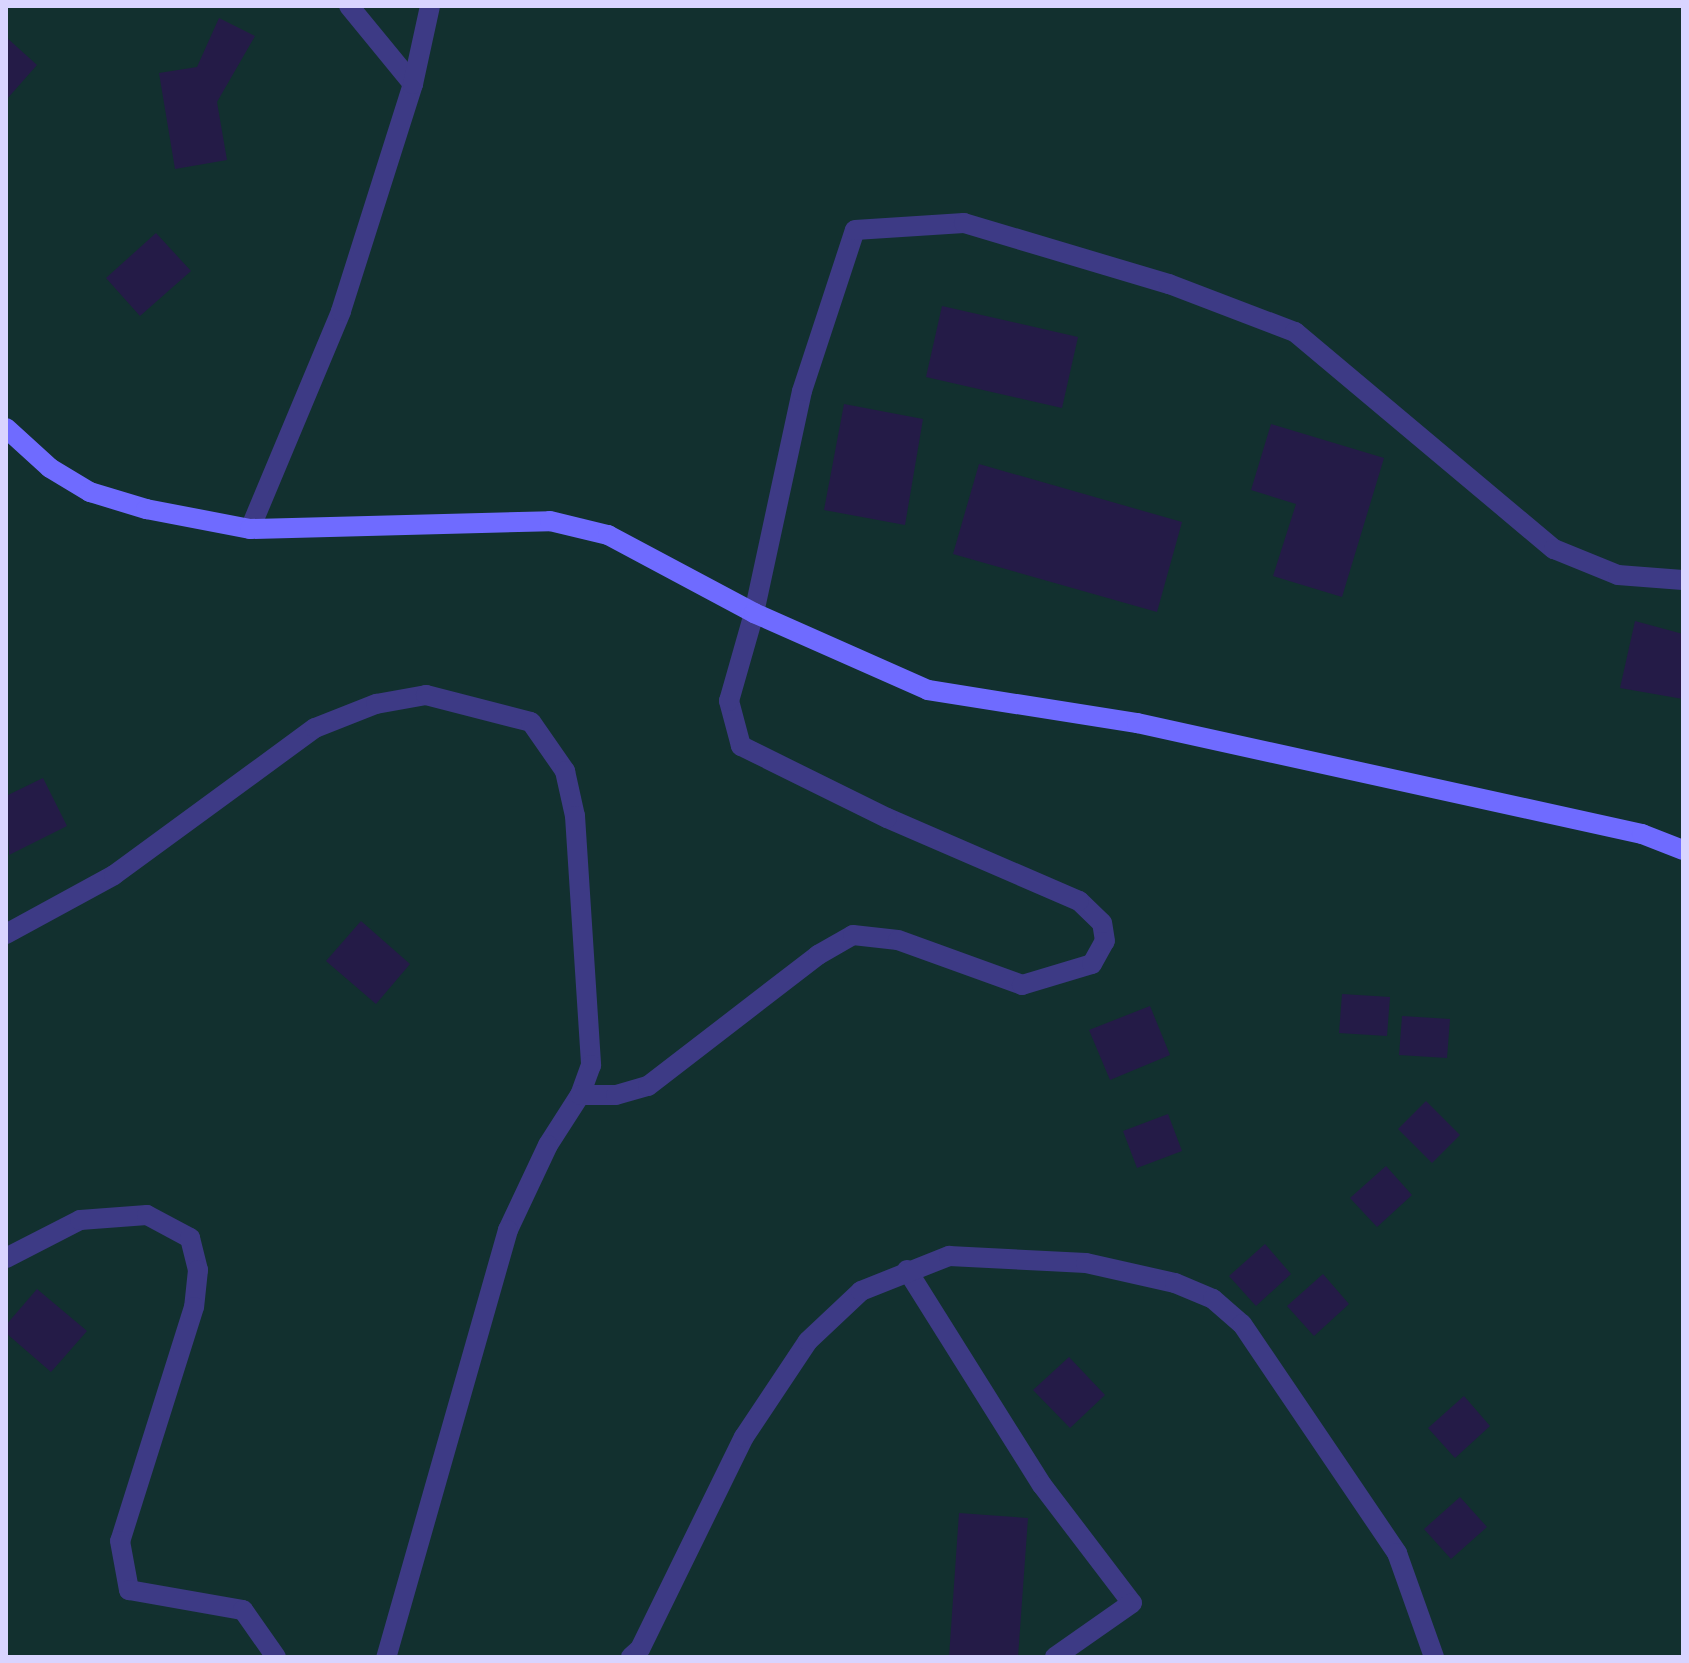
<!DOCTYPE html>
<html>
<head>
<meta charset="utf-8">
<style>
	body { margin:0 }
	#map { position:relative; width:1689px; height:1663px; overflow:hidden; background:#130f26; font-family:Karla,sans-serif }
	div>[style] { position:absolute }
	.green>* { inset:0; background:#12302f }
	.building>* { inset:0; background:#241b47 }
	.street>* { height:20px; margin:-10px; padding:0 10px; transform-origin:10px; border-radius:10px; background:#3d3a85 }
	.secondary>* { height:20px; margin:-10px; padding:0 10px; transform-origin:10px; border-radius:10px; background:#6f6bff }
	span { translate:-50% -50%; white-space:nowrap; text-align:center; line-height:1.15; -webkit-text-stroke:6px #130f26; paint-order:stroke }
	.frame { position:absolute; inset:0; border:8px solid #d9d4ff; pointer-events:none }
</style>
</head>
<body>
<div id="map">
	<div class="green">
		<div style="clip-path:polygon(6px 6px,1683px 6px,1683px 1657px,6px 1657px)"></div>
	</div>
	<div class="building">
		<div style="clip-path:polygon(219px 18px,255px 36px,217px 102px,227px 160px,175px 169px,159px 73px,197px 67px)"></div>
		<div style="clip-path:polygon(6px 37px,37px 65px,6px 100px)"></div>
		<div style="clip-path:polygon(156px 233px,191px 271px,140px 316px,106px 278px)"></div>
		<div style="clip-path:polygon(942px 306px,1078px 337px,1062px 408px,926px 377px)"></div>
		<div style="clip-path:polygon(844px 404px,923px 419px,905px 525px,824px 510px)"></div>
		<div style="clip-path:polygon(1271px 424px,1384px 458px,1342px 597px,1273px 576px,1296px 504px,1251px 490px)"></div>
		<div style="clip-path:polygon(979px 464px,1182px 522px,1157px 612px,953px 554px)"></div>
		<div style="clip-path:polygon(1635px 621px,1683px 634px,1683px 699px,1620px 688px)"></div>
		<div style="clip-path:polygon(43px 778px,67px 826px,9px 855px,6px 796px)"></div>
		<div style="clip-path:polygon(361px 921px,410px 964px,376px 1004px,326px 961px)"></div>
		<div style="clip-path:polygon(1342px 994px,1390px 997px,1387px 1036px,1339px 1033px)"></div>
		<div style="clip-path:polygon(1150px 1006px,1170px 1055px,1110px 1080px,1089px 1030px)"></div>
		<div style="clip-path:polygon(1402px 1016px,1450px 1019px,1447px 1058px,1399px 1055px)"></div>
		<div style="clip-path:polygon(1426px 1101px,1460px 1135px,1432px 1163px,1398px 1129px)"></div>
		<div style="clip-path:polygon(1168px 1114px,1182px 1151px,1137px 1168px,1123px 1131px)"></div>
		<div style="clip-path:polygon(1386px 1166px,1412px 1195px,1377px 1227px,1350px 1198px)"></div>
		<div style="clip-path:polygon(1265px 1244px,1291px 1274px,1256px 1306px,1229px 1276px)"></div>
		<div style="clip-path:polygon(1323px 1274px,1349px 1304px,1314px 1336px,1287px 1306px)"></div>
		<div style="clip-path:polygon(37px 1289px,87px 1331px,51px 1372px,6px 1333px,6px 1325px)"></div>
		<div style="clip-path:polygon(1069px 1357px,1105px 1395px,1070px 1428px,1033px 1390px)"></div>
		<div style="clip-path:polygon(1464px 1396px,1490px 1426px,1455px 1458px,1428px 1428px)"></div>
		<div style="clip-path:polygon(1460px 1497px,1487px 1527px,1451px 1559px,1424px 1529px)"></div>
		<div style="clip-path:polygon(959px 1513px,1028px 1518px,1018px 1657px,949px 1657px)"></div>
	</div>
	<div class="street">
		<div style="left:349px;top:6px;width:101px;rotate:50.6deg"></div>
		<div style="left:250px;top:529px;width:236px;rotate:-67.3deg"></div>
		<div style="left:341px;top:311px;width:238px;rotate:-72.4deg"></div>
		<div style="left:413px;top:84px;width:80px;rotate:-77.7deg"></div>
		<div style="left:6px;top:934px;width:123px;rotate:-28.6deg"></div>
		<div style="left:114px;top:875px;width:249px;rotate:-36.2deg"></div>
		<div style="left:315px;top:728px;width:66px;rotate:-21.5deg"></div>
		<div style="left:376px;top:704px;width:51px;rotate:-10.2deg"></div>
		<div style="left:426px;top:695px;width:108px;rotate:14.4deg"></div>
		<div style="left:531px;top:722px;width:60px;rotate:55.2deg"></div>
		<div style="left:565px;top:771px;width:46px;rotate:77.5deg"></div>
		<div style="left:575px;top:816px;width:250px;rotate:86.3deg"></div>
		<div style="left:591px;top:1065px;width:32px;rotate:110deg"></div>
		<div style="left:580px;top:1095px;width:59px;rotate:122.6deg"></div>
		<div style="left:548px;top:1145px;width:94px;rotate:115.2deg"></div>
		<div style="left:508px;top:1230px;width:444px;rotate:105.9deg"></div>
		<div style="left:580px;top:1095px;width:36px"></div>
		<div style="left:616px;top:1095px;width:33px;rotate:-16deg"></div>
		<div style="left:648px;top:1086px;width:215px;rotate:-37.6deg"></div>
		<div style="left:818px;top:955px;width:40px;rotate:-29.7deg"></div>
		<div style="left:853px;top:935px;width:45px;rotate:6.3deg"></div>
		<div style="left:898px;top:940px;width:132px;rotate:19.9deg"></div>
		<div style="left:1022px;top:985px;width:73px;rotate:-16.7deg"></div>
		<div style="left:1092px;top:964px;width:26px;rotate:-61deg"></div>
		<div style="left:1105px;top:941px;width:18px;rotate:-99deg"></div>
		<div style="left:1102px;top:923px;width:32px;rotate:-136deg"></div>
		<div style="left:1079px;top:901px;width:209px;rotate:-156.6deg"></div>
		<div style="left:887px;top:818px;width:163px;rotate:-153.7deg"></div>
		<div style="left:741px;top:746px;width:47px;rotate:-104.9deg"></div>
		<div style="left:729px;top:701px;width:91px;rotate:-74.1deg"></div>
		<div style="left:754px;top:613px;width:227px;rotate:-77.8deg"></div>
		<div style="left:802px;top:391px;width:169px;rotate:-71.8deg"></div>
		<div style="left:855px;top:230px;width:109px;rotate:-3.7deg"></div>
		<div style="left:964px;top:223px;width:214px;rotate:16.6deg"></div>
		<div style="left:1169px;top:284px;width:135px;rotate:20.9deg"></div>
		<div style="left:1295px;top:332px;width:338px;rotate:40deg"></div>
		<div style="left:1554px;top:549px;width:69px;rotate:22.1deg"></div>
		<div style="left:1618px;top:575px;width:65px;rotate:4.4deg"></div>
		<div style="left:6px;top:1258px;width:83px;rotate:-27.2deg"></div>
		<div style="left:80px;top:1220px;width:67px;rotate:-4.3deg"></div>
		<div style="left:147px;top:1215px;width:49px;rotate:28.1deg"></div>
		<div style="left:190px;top:1238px;width:33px;rotate:76deg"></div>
		<div style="left:198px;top:1270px;width:37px;rotate:96deg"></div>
		<div style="left:194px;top:1307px;width:245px;rotate:107.5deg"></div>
		<div style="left:120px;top:1541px;width:50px;rotate:79.6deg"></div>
		<div style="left:129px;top:1590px;width:116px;rotate:10deg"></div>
		<div style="left:243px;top:1610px;width:57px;rotate:54.9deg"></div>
		<div style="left:907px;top:1270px;width:254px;rotate:57.9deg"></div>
		<div style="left:1042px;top:1485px;width:148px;rotate:52.7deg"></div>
		<div style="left:1132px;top:1603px;width:94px;rotate:145deg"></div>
		<div style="left:631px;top:1657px;width:12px;rotate:-42deg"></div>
		<div style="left:640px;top:1649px;width:236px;rotate:-63.9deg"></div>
		<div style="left:744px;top:1437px;width:115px;rotate:-56.3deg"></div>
		<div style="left:808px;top:1341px;width:73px;rotate:-43.3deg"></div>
		<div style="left:861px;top:1291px;width:95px;rotate:-21.7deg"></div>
		<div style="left:949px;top:1256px;width:137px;rotate:2.9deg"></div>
		<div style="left:1086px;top:1263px;width:91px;rotate:12.7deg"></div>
		<div style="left:1175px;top:1283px;width:41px;rotate:22.8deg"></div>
		<div style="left:1213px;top:1299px;width:38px;rotate:41deg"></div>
		<div style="left:1242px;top:1324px;width:277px;rotate:55.9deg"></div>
		<div style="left:1397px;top:1553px;width:110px;rotate:70.4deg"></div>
	</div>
	<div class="secondary">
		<div style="left:6px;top:428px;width:59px;rotate:42.3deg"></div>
		<div style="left:50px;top:468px;width:47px;rotate:31deg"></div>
		<div style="left:90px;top:492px;width:59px;rotate:16.9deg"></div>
		<div style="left:146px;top:509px;width:106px;rotate:10.9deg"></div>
		<div style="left:250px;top:529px;width:300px;rotate:-1.5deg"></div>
		<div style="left:550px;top:521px;width:60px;rotate:13.6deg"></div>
		<div style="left:608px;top:535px;width:166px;rotate:28.1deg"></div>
		<div style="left:754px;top:613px;width:190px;rotate:23.9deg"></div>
		<div style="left:928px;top:690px;width:212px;rotate:9deg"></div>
		<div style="left:1137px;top:723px;width:517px;rotate:12.4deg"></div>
		<div style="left:1642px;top:834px;width:44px;rotate:21.3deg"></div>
	</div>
	<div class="frame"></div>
</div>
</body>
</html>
